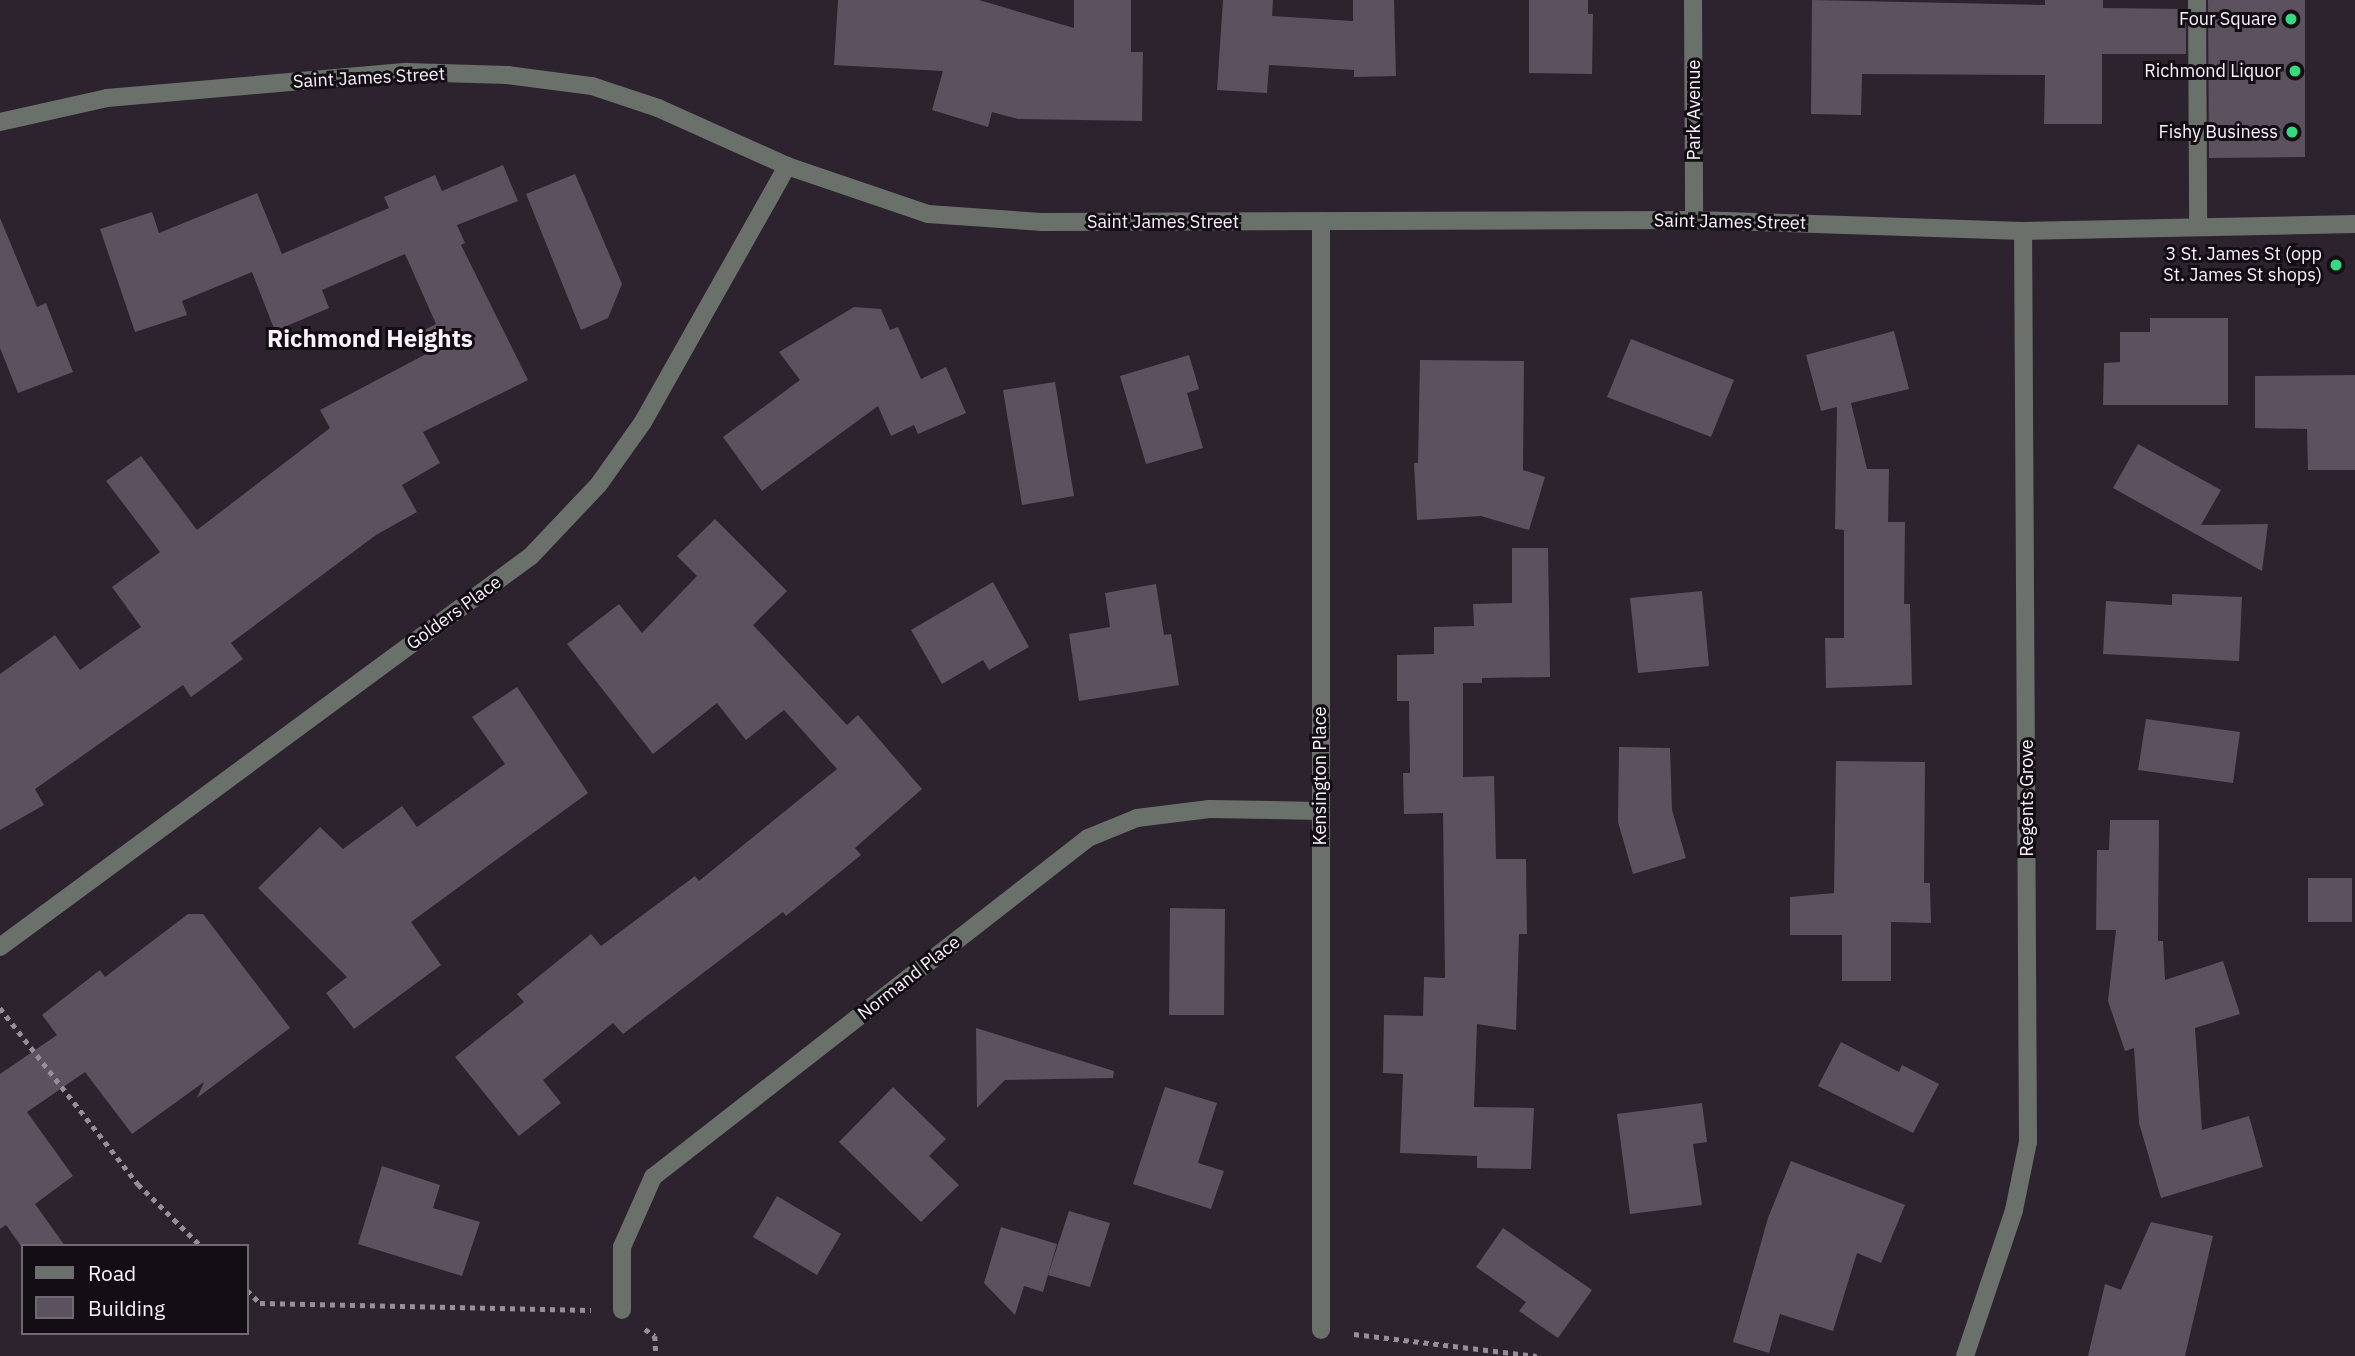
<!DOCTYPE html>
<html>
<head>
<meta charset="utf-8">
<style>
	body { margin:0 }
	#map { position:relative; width:2355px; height:1356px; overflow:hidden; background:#2d232f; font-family:"IBM Plex Sans",sans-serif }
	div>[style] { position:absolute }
	.building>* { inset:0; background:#5c515f }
	.path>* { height:4.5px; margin-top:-2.25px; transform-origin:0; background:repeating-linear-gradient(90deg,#978e99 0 5px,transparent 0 10px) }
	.lane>* { height:18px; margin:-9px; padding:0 9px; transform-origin:9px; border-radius:9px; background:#6a716b }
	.street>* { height:18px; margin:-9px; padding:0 9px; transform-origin:9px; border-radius:9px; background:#6a716b }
	.dots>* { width:19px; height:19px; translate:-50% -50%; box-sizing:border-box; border:4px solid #130e14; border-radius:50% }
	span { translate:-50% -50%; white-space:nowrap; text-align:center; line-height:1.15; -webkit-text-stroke:6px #130e14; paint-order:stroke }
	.poi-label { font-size:18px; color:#f9f2fb }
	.right { translate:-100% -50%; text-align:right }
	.street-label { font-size:18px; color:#f9f2fb }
	.district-label { font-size:24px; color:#f9f2fb; font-weight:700 }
	.legend { position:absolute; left:21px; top:1244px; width:228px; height:91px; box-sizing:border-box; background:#130e14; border:2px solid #6f6970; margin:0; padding:9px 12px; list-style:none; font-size:21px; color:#f9f2fb }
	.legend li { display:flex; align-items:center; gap:14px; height:35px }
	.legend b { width:35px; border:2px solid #6f6970 }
</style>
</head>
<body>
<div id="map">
	<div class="building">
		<div style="clip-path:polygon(838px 0,979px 0,1074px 28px,1074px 0,1131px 0,1131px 52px,1143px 52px,1142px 121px,1018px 119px,992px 112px,988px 127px,932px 110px,943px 71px,834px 65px)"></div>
		<div style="clip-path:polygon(1223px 0,1273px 0,1272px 16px,1353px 21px,1353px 0,1394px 0,1396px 76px,1354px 77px,1354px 70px,1269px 65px,1267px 93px,1217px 90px)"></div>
		<div style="clip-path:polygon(1529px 0,1588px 0,1588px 14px,1593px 14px,1592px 74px,1529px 73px)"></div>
		<div style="clip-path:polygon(1812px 0,2045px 5px,2045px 0,2103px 0,2103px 8px,2186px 9px,2186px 54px,2102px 54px,2102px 124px,2044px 124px,2045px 75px,1862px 74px,1861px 115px,1811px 114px)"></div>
		<div style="clip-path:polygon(2208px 0,2305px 0,2305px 157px,2209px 158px)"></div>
		<div style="clip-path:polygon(503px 165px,518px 201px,457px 225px,465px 243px,461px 245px,528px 380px,423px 432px,440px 463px,402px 485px,417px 512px,376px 535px,231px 643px,243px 659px,191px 697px,183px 685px,35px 789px,44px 805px,0 830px,0 674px,55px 635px,80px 670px,141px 627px,112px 587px,160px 552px,106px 481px,141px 456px,197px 530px,330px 428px,320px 410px,428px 353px,418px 333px,436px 324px,405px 254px,322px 290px,329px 308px,275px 331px,252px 272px,182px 301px,187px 315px,135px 332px,100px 229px,152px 212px,159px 233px,257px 193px,282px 254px,389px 208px,384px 197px,435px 175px,442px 191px)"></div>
		<div style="clip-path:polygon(575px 174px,622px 284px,608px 318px,581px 330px,526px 194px)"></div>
		<div style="clip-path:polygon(0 218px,37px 307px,46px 303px,73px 372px,18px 393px,0 348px)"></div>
		<div style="clip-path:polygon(854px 307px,881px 309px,890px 330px,898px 327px,921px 379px,946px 367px,966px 413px,918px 434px,914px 425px,891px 436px,878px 406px,762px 491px,723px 437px,800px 380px,779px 352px)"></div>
		<div style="clip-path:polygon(2150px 318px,2228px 318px,2228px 405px,2103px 405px,2104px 363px,2120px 362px,2120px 332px,2150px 332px)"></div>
		<div style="clip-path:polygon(1894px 331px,1909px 389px,1851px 403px,1867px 469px,1889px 469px,1888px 522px,1905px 522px,1904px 604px,1910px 604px,1912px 685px,1826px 688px,1825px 638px,1844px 638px,1844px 530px,1835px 529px,1837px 407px,1821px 411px,1806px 355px)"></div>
		<div style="clip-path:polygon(1631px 339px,1734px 380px,1711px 437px,1607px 397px)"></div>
		<div style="clip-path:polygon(1189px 355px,1199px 389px,1187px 393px,1203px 448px,1146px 464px,1120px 376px)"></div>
		<div style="clip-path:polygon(1420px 360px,1524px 361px,1523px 470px,1545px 477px,1529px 530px,1481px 516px,1417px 520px,1414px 463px,1418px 463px)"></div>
		<div style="clip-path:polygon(2355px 375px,2355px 470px,2308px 470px,2307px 429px,2255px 428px,2255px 376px)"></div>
		<div style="clip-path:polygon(1055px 382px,1074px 496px,1022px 505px,1003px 390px)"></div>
		<div style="clip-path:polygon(2138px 444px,2221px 490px,2201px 525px,2268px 524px,2262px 571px,2113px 488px)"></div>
		<div style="clip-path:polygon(715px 519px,787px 591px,753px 625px,847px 725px,858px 715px,922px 789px,855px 848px,861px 855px,786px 916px,783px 912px,623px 1034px,613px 1023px,543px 1080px,561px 1103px,519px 1136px,455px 1057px,524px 1002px,517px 994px,591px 934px,601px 946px,695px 876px,699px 881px,837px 769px,784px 710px,746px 740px,717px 703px,653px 754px,567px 644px,619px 604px,642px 633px,697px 576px,677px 556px)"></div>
		<div style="clip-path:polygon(1512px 548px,1548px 548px,1550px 677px,1482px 678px,1482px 683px,1463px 683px,1463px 777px,1494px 776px,1496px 859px,1526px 859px,1527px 934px,1519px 934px,1516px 1030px,1477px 1024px,1474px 1107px,1534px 1108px,1531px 1169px,1477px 1168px,1477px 1156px,1400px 1153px,1403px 1074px,1383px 1073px,1384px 1015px,1423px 1016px,1424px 977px,1445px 978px,1443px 813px,1404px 814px,1403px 773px,1410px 773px,1409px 701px,1397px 701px,1397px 655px,1434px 654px,1434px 627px,1474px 626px,1473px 604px,1512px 603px)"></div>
		<div style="clip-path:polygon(993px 582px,1029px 647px,989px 670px,983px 660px,942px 684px,911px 630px)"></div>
		<div style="clip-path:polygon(1156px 584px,1164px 635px,1171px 634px,1179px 685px,1079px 701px,1069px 634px,1110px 627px,1105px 593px)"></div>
		<div style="clip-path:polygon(1702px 591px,1709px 666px,1638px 673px,1630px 598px)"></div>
		<div style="clip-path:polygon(2172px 594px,2242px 597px,2239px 661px,2103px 654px,2106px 601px,2172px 605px)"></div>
		<div style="clip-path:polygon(517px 687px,588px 793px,411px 922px,441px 965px,354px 1029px,326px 993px,347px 977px,258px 888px,320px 827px,343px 849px,402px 806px,417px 827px,505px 764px,472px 717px)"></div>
		<div style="clip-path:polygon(2146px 719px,2240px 732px,2233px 783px,2138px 770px)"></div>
		<div style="clip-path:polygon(1619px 747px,1670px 748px,1672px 810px,1686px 858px,1633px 874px,1618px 822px)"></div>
		<div style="clip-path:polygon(1836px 761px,1925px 762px,1924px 883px,1930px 883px,1931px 923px,1891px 922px,1891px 981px,1842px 981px,1842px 935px,1790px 935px,1790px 897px,1834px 893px)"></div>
		<div style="clip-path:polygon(2110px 820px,2159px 820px,2158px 941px,2163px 941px,2165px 980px,2223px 961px,2240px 1014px,2195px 1028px,2202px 1130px,2249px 1116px,2263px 1167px,2161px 1198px,2139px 1123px,2134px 1048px,2125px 1051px,2108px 1001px,2116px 930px,2096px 930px,2097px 850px,2109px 850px)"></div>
		<div style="clip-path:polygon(2308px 878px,2352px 878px,2352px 922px,2308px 922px)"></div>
		<div style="clip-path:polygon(1170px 908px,1225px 909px,1224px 1015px,1169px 1015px)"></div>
		<div style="clip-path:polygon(188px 914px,203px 914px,290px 1028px,197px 1098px,204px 1082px,132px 1134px,85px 1072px,27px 1112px,73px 1176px,35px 1204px,65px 1246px,21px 1246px,6px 1225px,0 1229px,0 1074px,57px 1035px,42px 1015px,100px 970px,105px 977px)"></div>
		<div style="clip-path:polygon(976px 1028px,1114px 1071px,1113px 1078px,1005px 1080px,977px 1108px)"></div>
		<div style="clip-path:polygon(1841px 1042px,1899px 1072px,1902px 1065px,1939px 1084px,1913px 1133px,1818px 1086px)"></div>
		<div style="clip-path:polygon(893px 1087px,946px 1139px,929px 1156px,959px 1185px,921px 1222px,839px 1142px)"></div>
		<div style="clip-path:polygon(1165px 1087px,1217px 1103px,1198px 1163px,1224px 1171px,1211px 1209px,1133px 1184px)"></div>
		<div style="clip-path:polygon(1702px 1103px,1707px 1142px,1693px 1144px,1702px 1205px,1630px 1214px,1617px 1114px)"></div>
		<div style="clip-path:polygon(1791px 1161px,1905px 1205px,1881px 1263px,1857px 1253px,1833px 1331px,1780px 1314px,1769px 1353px,1733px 1342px,1768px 1218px)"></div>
		<div style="clip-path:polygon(382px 1166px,440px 1185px,433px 1208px,480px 1222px,462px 1276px,358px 1244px)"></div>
		<div style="clip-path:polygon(777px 1196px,841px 1234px,817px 1275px,753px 1237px)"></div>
		<div style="clip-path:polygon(1069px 1211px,1110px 1223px,1090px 1287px,1048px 1275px)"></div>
		<div style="clip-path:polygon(2151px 1222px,2213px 1236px,2185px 1356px,2088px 1356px,2105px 1284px,2121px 1290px)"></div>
		<div style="clip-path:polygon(1001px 1227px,1057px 1244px,1043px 1292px,1024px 1286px,1015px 1315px,984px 1283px)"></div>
		<div style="clip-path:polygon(1503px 1228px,1592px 1290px,1558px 1338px,1519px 1311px,1526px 1302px,1476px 1267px)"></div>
	</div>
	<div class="path">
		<div style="left:0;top:1008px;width:224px;rotate:51.9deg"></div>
		<div style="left:138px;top:1184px;width:88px;rotate:44.5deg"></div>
		<div style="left:247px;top:1290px;width:18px;rotate:45deg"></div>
		<div style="left:260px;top:1303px;width:331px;rotate:1.2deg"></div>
		<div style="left:645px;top:1329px;width:12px;rotate:35deg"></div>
		<div style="left:655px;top:1336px;width:20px;rotate:87deg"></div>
		<div style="left:1354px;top:1334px;width:184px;rotate:6.9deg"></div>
	</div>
	<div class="lane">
		<div style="left:2197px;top:0;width:226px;rotate:89.7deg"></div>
	</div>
	<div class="street">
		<div style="left:1693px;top:0;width:220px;rotate:89.7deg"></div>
		<div style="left:0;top:122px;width:110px;rotate:-12.6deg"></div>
		<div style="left:107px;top:98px;width:301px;rotate:-5deg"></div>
		<div style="left:407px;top:72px;width:100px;rotate:1.7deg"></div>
		<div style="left:507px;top:75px;width:86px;rotate:7.4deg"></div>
		<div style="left:592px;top:86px;width:70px;rotate:18.4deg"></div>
		<div style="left:658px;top:108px;width:141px;rotate:24.2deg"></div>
		<div style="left:787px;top:166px;width:149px;rotate:18.8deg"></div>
		<div style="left:928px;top:214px;width:113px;rotate:4deg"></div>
		<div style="left:1041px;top:222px;width:653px;rotate:-0.18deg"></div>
		<div style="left:1694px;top:220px;width:329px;rotate:1.9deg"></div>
		<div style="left:2023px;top:231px;width:332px;rotate:-1.2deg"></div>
		<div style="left:1321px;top:221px;width:1109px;rotate:90deg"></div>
		<div style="left:0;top:947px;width:659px;rotate:-36.37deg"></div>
		<div style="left:531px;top:556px;width:99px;rotate:-46.6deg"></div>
		<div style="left:599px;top:484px;width:76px;rotate:-54.6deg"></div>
		<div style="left:643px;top:422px;width:294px;rotate:-60.6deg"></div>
		<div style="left:622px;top:1310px;width:63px;rotate:-90deg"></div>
		<div style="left:622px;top:1247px;width:77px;rotate:-66.1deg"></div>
		<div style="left:653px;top:1177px;width:551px;rotate:-37.93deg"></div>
		<div style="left:1088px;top:838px;width:53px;rotate:-22.2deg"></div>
		<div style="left:1137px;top:818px;width:73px;rotate:-7.1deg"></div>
		<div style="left:1209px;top:809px;width:111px;rotate:1deg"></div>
		<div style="left:1965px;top:1356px;width:154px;rotate:-71.4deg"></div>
		<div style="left:2014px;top:1210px;width:69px;rotate:-78.4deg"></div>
		<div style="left:2028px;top:1142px;width:911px;rotate:-90.31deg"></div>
	</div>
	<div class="dots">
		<div style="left:2291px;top:19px;background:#36d880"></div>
		<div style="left:2295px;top:71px;background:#36d880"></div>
		<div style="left:2292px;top:132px;background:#36d880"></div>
		<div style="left:2336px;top:265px;background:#36d880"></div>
	</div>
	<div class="poi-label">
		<span class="right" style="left:2277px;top:19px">Four Square</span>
		<span class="right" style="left:2281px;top:71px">Richmond Liquor</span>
		<span class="right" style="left:2278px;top:132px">Fishy Business</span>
		<span class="right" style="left:2322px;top:265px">3 St. James St (opp<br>St. James St shops)</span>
	</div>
	<div class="street-label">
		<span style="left:369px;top:78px;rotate:-3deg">Saint James Street</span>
		<span style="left:1694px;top:110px;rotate:-90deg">Park Avenue</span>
		<span style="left:1163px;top:222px">Saint James Street</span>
		<span style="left:1730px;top:222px;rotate:1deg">Saint James Street</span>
		<span style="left:454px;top:613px;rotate:-36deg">Golders Place</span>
		<span style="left:1320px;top:776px;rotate:-90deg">Kensington Place</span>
		<span style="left:2027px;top:798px;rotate:-90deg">Regents Grove</span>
		<span style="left:909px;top:978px;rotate:-38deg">Normand Place</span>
	</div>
	<div class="district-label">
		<span style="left:370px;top:339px">Richmond Heights</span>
	</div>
	<ul class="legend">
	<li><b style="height:9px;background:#6a716b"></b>Road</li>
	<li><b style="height:19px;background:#5c515f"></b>Building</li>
	</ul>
</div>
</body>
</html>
